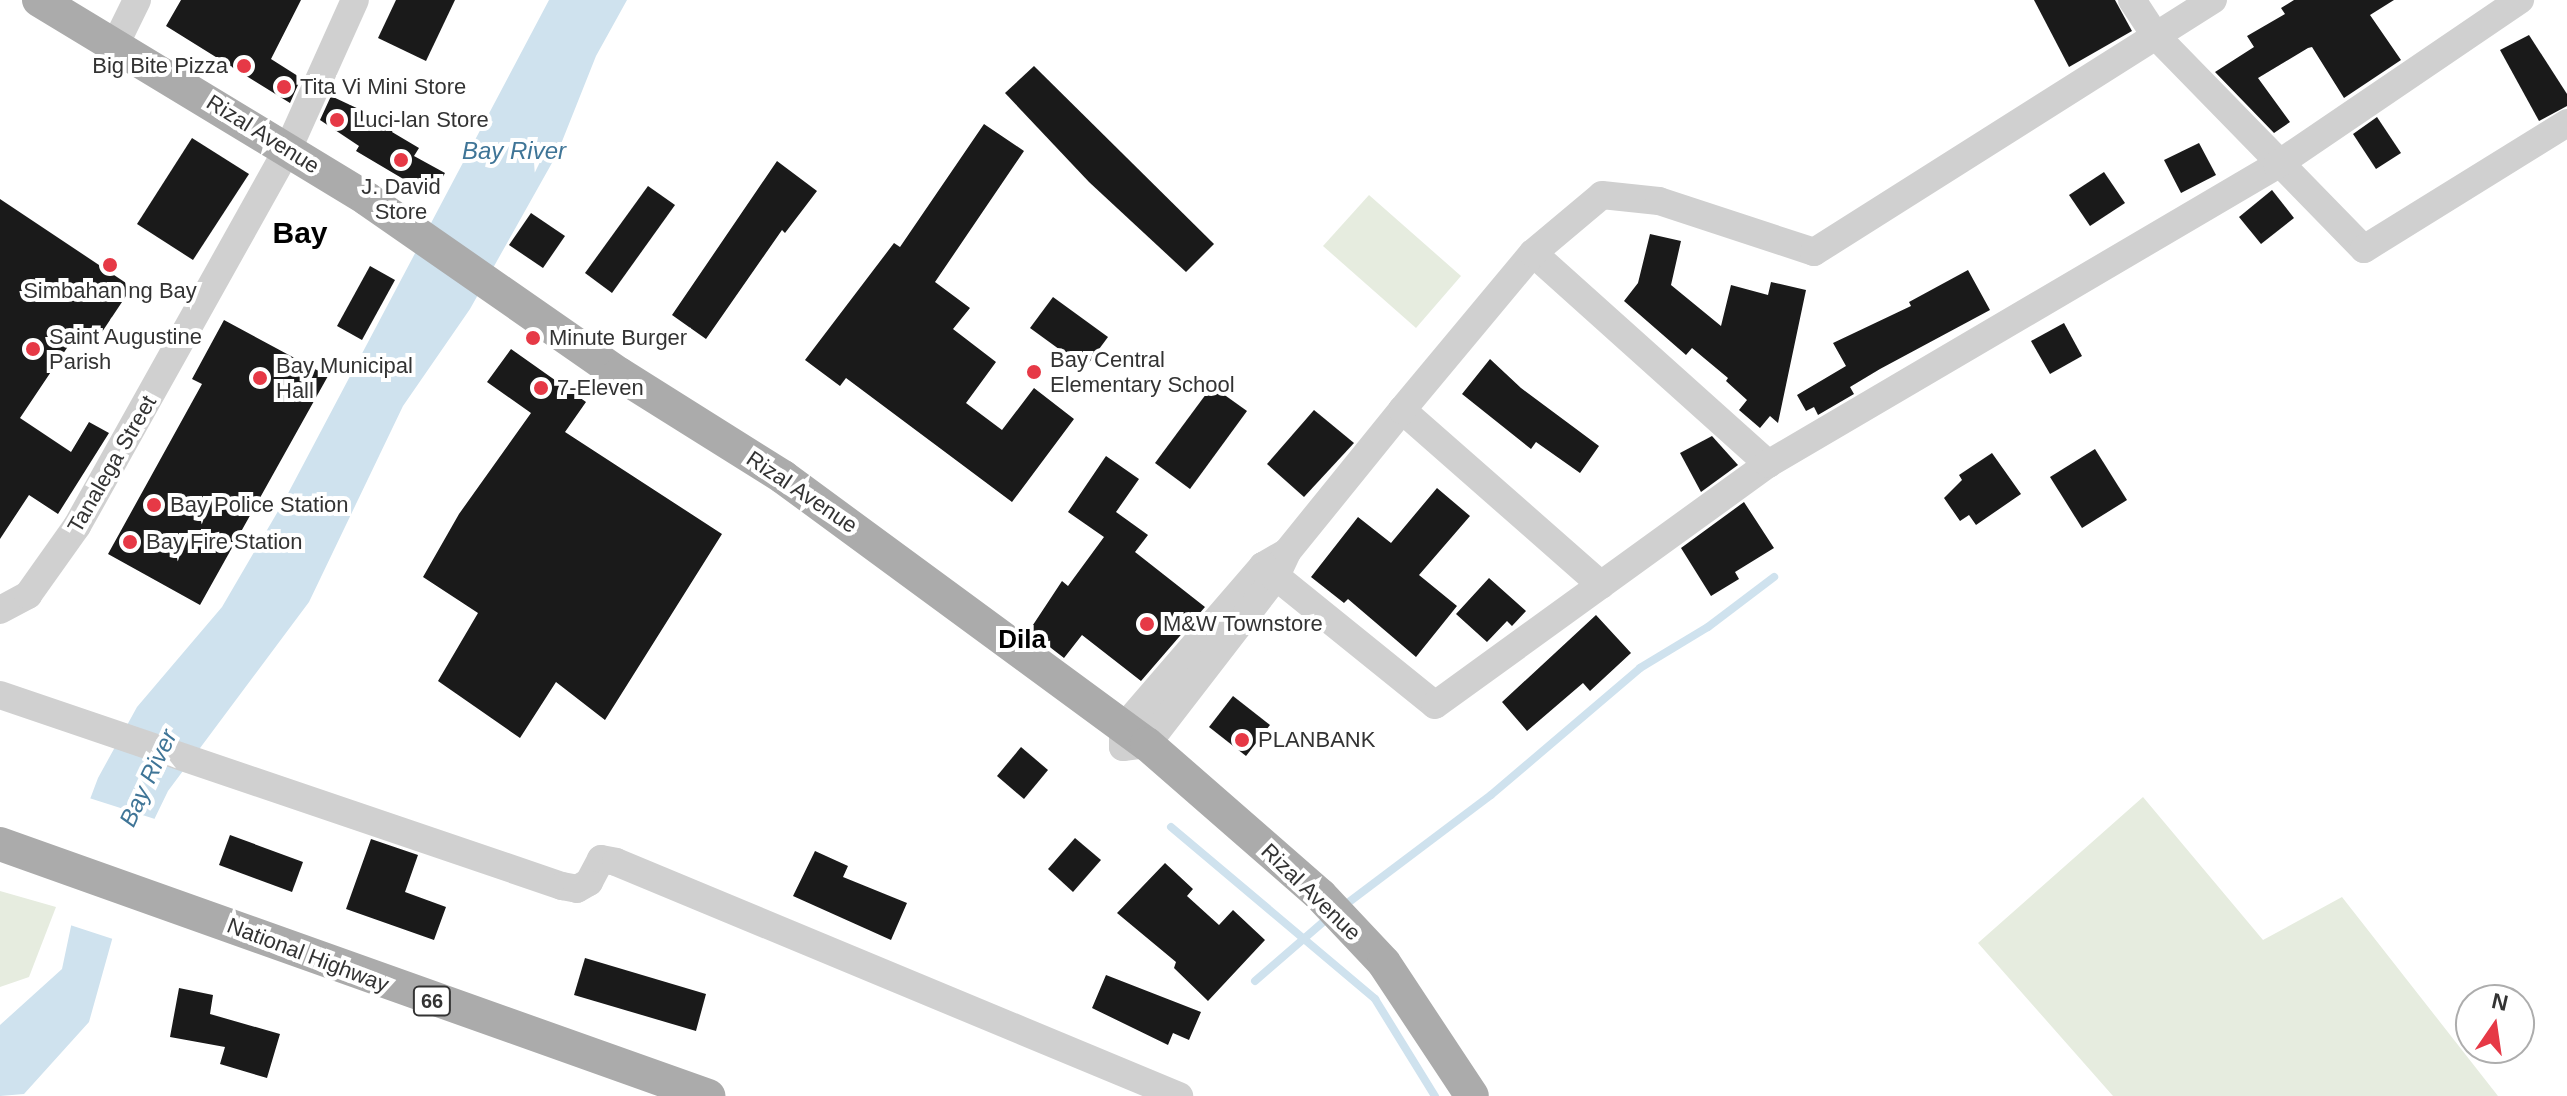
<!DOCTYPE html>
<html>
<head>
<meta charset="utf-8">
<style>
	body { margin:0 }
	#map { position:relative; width:2567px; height:1096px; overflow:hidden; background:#fff; font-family:Helvetica,sans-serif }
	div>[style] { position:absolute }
	.green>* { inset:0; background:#e6ecdf }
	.water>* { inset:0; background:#cfe2ee }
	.pier>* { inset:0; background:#fff }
	.stream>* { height:8px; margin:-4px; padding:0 4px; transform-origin:4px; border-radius:4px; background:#cfe2ee }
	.building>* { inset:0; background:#1a1a1a }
	.minor>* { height:28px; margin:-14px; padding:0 14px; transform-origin:14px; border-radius:14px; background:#d0d0d0 }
	.major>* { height:34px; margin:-17px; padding:0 17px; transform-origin:17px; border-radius:17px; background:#ababab }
	.dots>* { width:22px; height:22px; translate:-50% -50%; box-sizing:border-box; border:4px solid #fff; border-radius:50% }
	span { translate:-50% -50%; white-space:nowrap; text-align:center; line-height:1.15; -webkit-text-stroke:8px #fff; paint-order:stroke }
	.shield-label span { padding:2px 6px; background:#fff; border:2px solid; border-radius:6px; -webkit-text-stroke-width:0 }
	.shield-label { font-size:20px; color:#333; font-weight:700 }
	.poi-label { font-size:22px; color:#333 }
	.right { translate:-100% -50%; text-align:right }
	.left { translate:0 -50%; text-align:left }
	.street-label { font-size:22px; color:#333 }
	.water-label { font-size:24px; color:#3f7597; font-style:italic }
	.quarter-label { font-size:26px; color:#000; font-weight:700 }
	.district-label { font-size:30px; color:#000; font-weight:700 }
	.north { position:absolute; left:2455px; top:984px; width:80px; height:80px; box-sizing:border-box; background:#fff; border:2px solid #adadad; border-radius:50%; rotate:13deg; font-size:22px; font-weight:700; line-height:32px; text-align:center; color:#333 }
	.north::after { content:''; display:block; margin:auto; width:28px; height:36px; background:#e63946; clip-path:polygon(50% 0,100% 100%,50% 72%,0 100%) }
</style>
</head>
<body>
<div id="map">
	<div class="green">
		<div style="clip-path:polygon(1369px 195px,1461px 276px,1416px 328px,1323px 246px)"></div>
		<div style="clip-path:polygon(2143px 797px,2263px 940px,2342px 897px,2498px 1096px,2113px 1096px,1978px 943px)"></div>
		<div style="clip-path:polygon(0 891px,56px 907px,29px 977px,0 987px)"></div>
	</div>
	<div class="water">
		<div style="clip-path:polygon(549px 0,627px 0,596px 56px,557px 154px,470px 309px,403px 406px,309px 602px,168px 791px,134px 861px,89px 1022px,24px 1094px,0 1096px,0 1025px,62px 969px,74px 912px,75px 839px,98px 778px,137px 707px,222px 607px,284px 501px)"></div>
	</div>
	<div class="pier">
		<div style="clip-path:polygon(86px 797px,158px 820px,138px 863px,119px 941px,67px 924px,71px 839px)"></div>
	</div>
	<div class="stream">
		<div style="left:1171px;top:827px;width:267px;rotate:40.1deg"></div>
		<div style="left:1375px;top:999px;width:114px;rotate:58.3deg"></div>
		<div style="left:1341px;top:908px;width:188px;rotate:-37deg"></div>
		<div style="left:1491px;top:795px;width:196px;rotate:-40.4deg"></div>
		<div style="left:1640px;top:668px;width:79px;rotate:-31.1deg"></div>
		<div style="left:1708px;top:627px;width:83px;rotate:-37.1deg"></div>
		<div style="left:1255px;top:981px;width:99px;rotate:-40.9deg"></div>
	</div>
	<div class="building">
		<div style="clip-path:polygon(181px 0,301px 0,271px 59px,301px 78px,290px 103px,166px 26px)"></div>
		<div style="clip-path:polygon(396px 0,455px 0,426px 61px,378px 38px)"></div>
		<div style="clip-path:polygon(2034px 0,2115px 0,2132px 31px,2069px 67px)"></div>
		<div style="clip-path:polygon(2294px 0,2394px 0,2370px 15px,2401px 60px,2344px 98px,2312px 47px,2308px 48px,2258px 78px,2290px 122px,2274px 133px,2215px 72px,2254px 47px,2247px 36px,2285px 14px,2281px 8px)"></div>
		<div style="clip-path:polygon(2529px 35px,2567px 94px,2567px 106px,2539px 121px,2500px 50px)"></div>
		<div style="clip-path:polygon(1034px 66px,1214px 244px,1186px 272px,1089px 182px,1005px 93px)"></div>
		<div style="clip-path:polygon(331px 96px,395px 126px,392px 132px,419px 148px,414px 156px,445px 173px,432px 196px,356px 151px,359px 146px,320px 120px)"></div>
		<div style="clip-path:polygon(2377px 117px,2401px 153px,2376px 169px,2353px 134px)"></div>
		<div style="clip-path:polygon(984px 124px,1024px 151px,935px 282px,970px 308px,953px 329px,996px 362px,966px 403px,1002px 430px,1034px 388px,1074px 419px,1012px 502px,846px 378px,840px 386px,805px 360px,894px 243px,900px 247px)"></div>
		<div style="clip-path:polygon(192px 138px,249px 174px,193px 260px,137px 224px)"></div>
		<div style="clip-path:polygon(2199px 143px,2216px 175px,2181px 193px,2164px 160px)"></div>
		<div style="clip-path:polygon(777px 161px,817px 191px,785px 233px,782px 230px,706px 339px,672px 315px)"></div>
		<div style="clip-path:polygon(2104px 172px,2125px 203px,2090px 226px,2069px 195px)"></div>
		<div style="clip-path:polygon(648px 186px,675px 205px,612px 293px,585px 273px)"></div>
		<div style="clip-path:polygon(2272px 190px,2294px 218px,2261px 244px,2239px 217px)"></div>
		<div style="clip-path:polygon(0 199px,132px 287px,98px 338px,81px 327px,20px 418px,71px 452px,89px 422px,109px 433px,58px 514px,29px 495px,0 539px)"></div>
		<div style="clip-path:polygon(531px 213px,565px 236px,543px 268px,509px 245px)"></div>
		<div style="clip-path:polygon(1650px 234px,1681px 241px,1671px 285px,1721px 326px,1731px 285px,1768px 295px,1771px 282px,1806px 290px,1778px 423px,1770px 416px,1760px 428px,1739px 410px,1747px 400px,1726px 381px,1728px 378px,1692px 348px,1686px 355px,1624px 301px,1638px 283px)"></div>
		<div style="clip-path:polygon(370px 266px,395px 280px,362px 340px,337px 326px)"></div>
		<div style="clip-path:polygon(1968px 270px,1990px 310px,1880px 369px,1850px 387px,1854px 394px,1818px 415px,1814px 407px,1806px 411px,1797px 395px,1846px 366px,1833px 343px,1911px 306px,1909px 302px)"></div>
		<div style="clip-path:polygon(1053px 297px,1108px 337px,1085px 368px,1030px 328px)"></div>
		<div style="clip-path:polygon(224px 320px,328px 376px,200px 605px,108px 554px,202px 384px,192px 379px)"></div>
		<div style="clip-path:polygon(2064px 323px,2082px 356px,2050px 374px,2031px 341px)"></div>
		<div style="clip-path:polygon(511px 349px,586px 402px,565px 432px,722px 534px,605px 720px,556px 682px,520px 738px,438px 681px,478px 613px,423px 577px,459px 514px,531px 413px,487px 382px)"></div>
		<div style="clip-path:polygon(1490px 359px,1521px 388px,1599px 446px,1580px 473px,1536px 442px,1531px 449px,1462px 394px)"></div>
		<div style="clip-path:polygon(1212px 386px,1247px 411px,1190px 489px,1155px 463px)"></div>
		<div style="clip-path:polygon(1314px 410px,1354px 443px,1304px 497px,1267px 464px)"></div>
		<div style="clip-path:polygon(1712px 436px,1738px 465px,1701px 492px,1680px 453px)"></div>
		<div style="clip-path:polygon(2095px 449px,2127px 500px,2082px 528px,2050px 477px)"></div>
		<div style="clip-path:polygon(1992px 453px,2021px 494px,1976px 525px,1969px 515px,1960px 521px,1944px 498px,1962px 480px,1959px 475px)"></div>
		<div style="clip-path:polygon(1106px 456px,1139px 479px,1116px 512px,1148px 535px,1135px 552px,1205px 607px,1141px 681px,1082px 635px,1064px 658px,1029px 631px,1062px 581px,1068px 586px,1104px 537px,1068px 512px)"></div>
		<div style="clip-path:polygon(1437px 488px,1470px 516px,1419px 575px,1457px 606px,1416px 657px,1348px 599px,1344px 603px,1311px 577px,1358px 517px,1391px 543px)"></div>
		<div style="clip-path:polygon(1744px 502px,1774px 548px,1735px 572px,1739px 579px,1711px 596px,1681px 548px)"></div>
		<div style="clip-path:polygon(1489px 578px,1526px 611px,1512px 626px,1507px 621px,1487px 642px,1456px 614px)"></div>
		<div style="clip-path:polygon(1596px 615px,1631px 653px,1590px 691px,1583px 683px,1527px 731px,1502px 702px)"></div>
		<div style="clip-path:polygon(1233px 696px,1270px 725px,1246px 756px,1209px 727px)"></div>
		<div style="clip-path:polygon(1021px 747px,1048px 770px,1024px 799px,997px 776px)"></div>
		<div style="clip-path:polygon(230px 835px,303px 862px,292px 892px,219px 865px)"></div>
		<div style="clip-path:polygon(1075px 838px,1101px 860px,1073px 892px,1048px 869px)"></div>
		<div style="clip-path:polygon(371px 839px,418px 855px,405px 892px,446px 907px,434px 940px,346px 909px)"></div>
		<div style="clip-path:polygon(815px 851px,848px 866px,843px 877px,907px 903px,891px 940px,793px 896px)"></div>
		<div style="clip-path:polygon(1165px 863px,1193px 889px,1187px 896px,1219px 925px,1233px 910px,1265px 940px,1208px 1001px,1174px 968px,1176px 962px,1117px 913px)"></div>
		<div style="clip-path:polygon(585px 958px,706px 994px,696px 1031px,574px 995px)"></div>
		<div style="clip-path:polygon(1106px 975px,1201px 1012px,1189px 1040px,1173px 1033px,1168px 1045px,1092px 1008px)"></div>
		<div style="clip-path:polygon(179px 988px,213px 995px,210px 1014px,280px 1034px,267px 1078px,220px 1064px,225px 1047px,170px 1037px)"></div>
	</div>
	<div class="minor">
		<div style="left:2132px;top:0;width:42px;rotate:56.7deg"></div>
		<div style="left:2155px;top:35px;width:299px;rotate:45.7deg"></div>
		<div style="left:2364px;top:249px;width:239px;rotate:-31.8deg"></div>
		<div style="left:115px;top:45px;width:50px;rotate:-63.9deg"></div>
		<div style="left:1533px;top:253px;width:316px;rotate:41.9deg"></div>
		<div style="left:1402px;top:410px;width:265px;rotate:41.3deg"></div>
		<div style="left:1287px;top:552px;width:28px;rotate:150deg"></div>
		<div style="left:1263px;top:566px;width:214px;rotate:130.8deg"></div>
		<div style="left:1123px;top:728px;width:19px;rotate:90deg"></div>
		<div style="left:1123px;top:747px;width:24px;rotate:-7deg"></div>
		<div style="left:1147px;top:744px;width:210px;rotate:-52.4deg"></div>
		<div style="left:1275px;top:578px;width:29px;rotate:-65deg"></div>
		<div style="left:1287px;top:552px;width:183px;rotate:-51deg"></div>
		<div style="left:1402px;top:410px;width:204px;rotate:-50.2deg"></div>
		<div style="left:1533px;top:253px;width:90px;rotate:-40deg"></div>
		<div style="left:1602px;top:195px;width:57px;rotate:6deg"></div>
		<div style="left:1659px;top:201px;width:163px;rotate:18.2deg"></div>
		<div style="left:1814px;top:252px;width:472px;rotate:-32.3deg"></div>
		<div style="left:1263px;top:566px;width:221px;rotate:38.9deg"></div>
		<div style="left:1435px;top:705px;width:411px;rotate:-35.9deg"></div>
		<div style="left:1768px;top:464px;width:590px;rotate:-30.43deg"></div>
		<div style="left:2277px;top:165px;width:294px;rotate:-34.2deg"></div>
		<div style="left:0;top:610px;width:32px;rotate:-28deg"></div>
		<div style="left:28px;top:595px;width:85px;rotate:-54.6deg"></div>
		<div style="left:77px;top:526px;width:432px;rotate:-60.8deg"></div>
		<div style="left:288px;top:149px;width:163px;rotate:-65.8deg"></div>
		<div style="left:0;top:695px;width:594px;rotate:18.77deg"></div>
		<div style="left:562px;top:886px;width:15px;rotate:11deg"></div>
		<div style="left:577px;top:889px;width:14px;rotate:-30deg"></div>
		<div style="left:589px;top:882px;width:26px;rotate:-62deg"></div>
		<div style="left:601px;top:859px;width:15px;rotate:11deg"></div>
		<div style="left:616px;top:862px;width:610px;rotate:22.57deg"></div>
	</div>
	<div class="major">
		<div style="left:39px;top:0;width:384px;rotate:31.2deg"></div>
		<div style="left:367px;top:199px;width:307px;rotate:34.8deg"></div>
		<div style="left:619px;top:374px;width:194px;rotate:32.1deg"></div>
		<div style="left:783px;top:477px;width:451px;rotate:36.3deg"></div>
		<div style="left:1147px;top:744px;width:230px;rotate:41.1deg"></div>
		<div style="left:1320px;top:895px;width:93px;rotate:46.7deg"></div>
		<div style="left:1384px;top:963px;width:159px;rotate:56.5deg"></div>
		<div style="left:0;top:844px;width:752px;rotate:19.59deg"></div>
	</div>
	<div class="dots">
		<div style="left:244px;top:66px;background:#e63946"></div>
		<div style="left:284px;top:87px;background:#e63946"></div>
		<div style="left:337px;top:120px;background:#e63946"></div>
		<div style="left:401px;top:160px;background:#e63946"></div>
		<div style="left:110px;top:265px;background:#e63946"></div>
		<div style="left:533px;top:338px;background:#e63946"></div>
		<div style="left:33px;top:349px;background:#e63946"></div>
		<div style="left:1034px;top:372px;background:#e63946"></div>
		<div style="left:260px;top:378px;background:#e63946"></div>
		<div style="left:541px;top:388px;background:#e63946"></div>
		<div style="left:154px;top:505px;background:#e63946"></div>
		<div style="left:130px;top:542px;background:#e63946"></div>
		<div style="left:1147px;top:624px;background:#e63946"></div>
		<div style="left:1242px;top:740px;background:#e63946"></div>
	</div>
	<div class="shield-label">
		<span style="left:432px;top:1001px">66</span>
	</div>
	<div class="poi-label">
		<span class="right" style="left:228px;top:66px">Big Bite Pizza</span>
		<span class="left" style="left:300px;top:87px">Tita Vi Mini Store</span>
		<span class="left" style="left:353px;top:120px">Luci-lan Store</span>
		<span style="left:401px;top:199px">J. David<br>Store</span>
		<span style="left:110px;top:291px">Simbahan ng Bay</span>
		<span class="left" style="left:49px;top:349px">Saint Augustine<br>Parish</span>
		<span class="left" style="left:549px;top:338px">Minute Burger</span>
		<span class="left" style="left:1050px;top:372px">Bay Central<br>Elementary School</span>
		<span class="left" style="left:276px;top:378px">Bay Municipal<br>Hall</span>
		<span class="left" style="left:557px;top:388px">7-Eleven</span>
		<span class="left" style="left:170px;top:505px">Bay Police Station</span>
		<span class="left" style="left:146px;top:542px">Bay Fire Station</span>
		<span class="left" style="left:1163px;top:624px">M&amp;W Townstore</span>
		<span class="left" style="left:1258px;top:740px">PLANBANK</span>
	</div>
	<div class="street-label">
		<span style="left:263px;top:134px;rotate:32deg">Rizal Avenue</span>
		<span style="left:112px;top:464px;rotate:-60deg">Tanalega Street</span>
		<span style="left:802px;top:492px;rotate:34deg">Rizal Avenue</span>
		<span style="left:1311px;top:892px;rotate:44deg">Rizal Avenue</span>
		<span style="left:308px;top:955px;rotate:21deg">National Highway</span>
	</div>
	<div class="water-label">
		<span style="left:514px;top:151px">Bay River</span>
		<span style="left:148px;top:778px;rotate:-65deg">Bay River</span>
	</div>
	<div class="quarter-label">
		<span style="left:1022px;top:640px">Dila</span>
	</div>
	<div class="district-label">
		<span style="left:300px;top:233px">Bay</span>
	</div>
	<div class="north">N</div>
</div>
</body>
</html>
